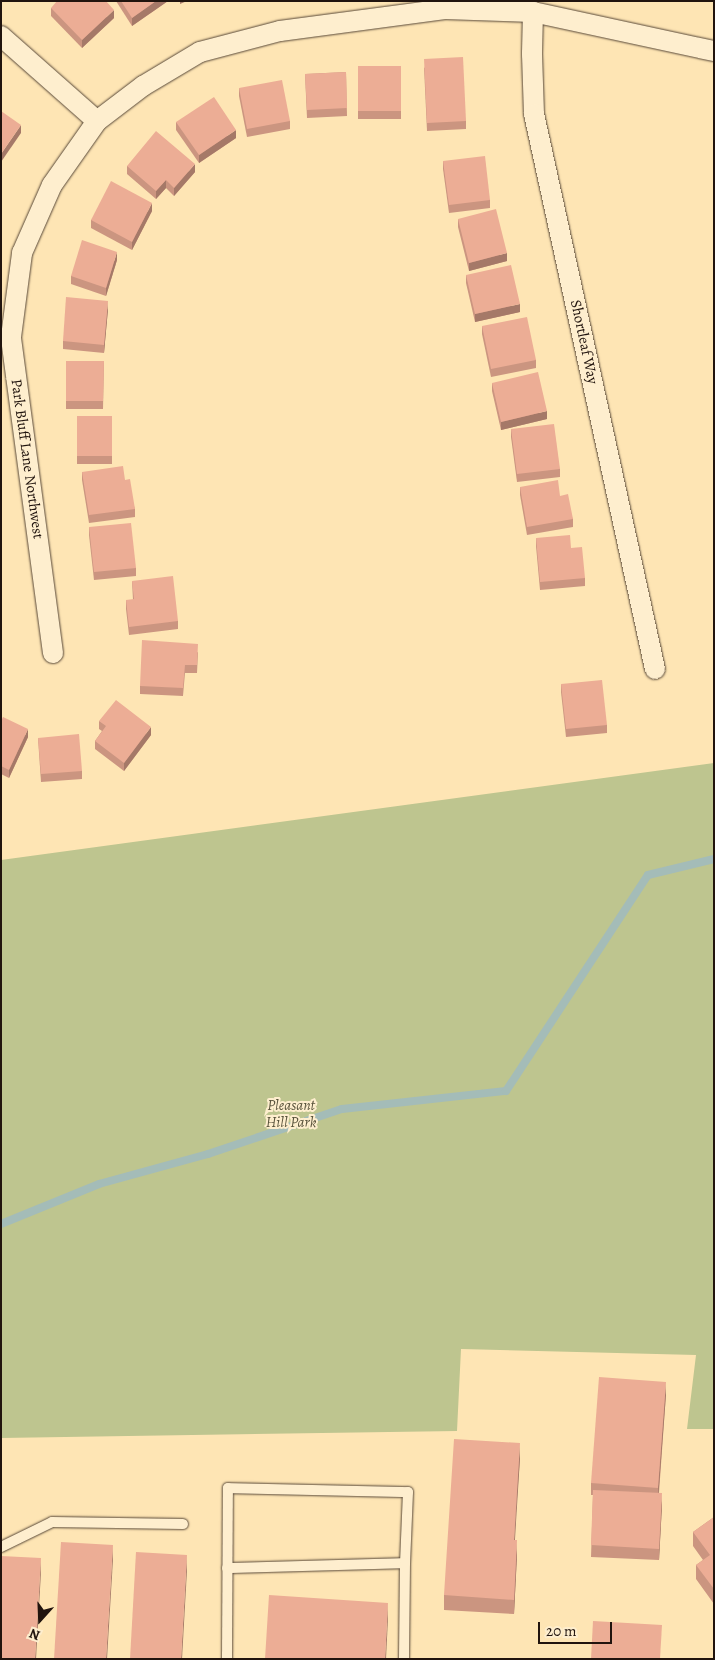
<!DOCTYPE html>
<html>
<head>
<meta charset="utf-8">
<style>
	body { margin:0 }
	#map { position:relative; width:715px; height:1660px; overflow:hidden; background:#fee5b4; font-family:Alegreya,serif }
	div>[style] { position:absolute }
	.green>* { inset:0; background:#bec58f }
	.stream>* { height:8px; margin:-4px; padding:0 4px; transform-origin:4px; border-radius:4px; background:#a4bcb8 }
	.roads { filter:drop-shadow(0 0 1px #584838) drop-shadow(0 0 1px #584838) }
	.lane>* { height:10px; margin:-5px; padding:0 5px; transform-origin:5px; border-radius:5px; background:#feeece }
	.street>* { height:20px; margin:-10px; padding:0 10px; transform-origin:10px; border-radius:10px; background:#feeece }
	.wall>* { inset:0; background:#cb9580 }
	.shaded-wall>* { inset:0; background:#a57968 }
	.building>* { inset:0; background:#ecad95 }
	span { translate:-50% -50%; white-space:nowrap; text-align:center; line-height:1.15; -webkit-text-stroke:4px #feeece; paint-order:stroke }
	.street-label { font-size:15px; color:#21140e }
	.park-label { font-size:15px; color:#58523b; font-style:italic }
	.frame { position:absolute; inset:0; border:2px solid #21140e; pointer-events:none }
	.north { position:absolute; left:15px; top:1595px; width:50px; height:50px; -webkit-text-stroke:4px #feeece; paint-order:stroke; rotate:200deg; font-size:14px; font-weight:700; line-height:20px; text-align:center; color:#21140e }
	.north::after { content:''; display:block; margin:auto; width:18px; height:22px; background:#21140e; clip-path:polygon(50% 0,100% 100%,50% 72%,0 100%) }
	.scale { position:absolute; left:538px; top:1622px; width:74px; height:22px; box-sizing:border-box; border:2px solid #21140e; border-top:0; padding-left:6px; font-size:15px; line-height:18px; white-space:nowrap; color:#21140e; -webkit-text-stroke:4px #feeece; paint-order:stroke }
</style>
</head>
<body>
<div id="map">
	<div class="green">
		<div style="clip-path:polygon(714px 763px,714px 1429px,687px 1429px,696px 1355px,461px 1349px,457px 1431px,1px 1438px,1px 860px)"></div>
	</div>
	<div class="stream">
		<div style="left:1px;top:1224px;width:106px;rotate:-22.2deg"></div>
		<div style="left:99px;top:1184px;width:113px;rotate:-15.4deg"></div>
		<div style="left:208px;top:1154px;width:141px;rotate:-18.6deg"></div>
		<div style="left:342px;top:1109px;width:165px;rotate:-6.3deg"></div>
		<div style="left:506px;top:1091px;width:258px;rotate:-56.7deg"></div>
		<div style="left:648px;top:875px;width:68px;rotate:-13.6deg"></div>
	</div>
	<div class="roads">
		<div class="lane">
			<div style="left:1px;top:1547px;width:57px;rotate:-26.1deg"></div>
			<div style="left:52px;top:1522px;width:131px;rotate:0.9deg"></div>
			<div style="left:227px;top:1568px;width:178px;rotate:-1.6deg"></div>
			<div style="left:227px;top:1659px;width:171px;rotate:-89.7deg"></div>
			<div style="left:228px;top:1488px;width:180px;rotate:1.3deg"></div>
			<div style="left:408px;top:1492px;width:71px;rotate:92.4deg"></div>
			<div style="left:405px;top:1563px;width:96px;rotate:90.6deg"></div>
		</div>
		<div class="street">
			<div style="left:533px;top:12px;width:42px;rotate:91.4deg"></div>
			<div style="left:532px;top:54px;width:60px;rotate:88.1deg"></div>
			<div style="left:534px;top:114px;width:568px;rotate:77.7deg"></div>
			<div style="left:1px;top:36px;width:128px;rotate:41.5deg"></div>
			<div style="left:53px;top:653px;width:319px;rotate:-97.6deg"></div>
			<div style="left:11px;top:337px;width:85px;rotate:-82.5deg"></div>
			<div style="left:22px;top:253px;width:74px;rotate:-66.2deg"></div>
			<div style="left:52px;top:185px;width:78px;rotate:-54.9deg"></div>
			<div style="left:97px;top:121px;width:58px;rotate:-37.3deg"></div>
			<div style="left:143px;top:86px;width:66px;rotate:-30.8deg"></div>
			<div style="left:200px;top:52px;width:83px;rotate:-14.7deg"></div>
			<div style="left:280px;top:31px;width:166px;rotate:-7.6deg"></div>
			<div style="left:445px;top:9px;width:88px;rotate:2deg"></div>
			<div style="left:533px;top:12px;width:185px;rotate:12.2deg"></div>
		</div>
	</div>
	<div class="wall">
		<div style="clip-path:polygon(116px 1px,168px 1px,132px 26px)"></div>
		<div style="clip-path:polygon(51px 8px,114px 18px,82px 48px,51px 16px)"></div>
		<div style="clip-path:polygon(358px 66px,401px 66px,401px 119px,358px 119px)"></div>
		<div style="clip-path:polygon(424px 67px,466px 121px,466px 129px,427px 131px)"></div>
		<div style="clip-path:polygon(346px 72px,347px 116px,307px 118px,305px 74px)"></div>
		<div style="clip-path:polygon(239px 88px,290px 121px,290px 129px,247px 137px,239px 96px)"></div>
		<div style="clip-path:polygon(176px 122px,236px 138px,199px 163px,176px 130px)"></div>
		<div style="clip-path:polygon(443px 161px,490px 200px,490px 208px,449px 213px,443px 169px)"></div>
		<div style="clip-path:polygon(127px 166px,195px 172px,174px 196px,166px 188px,156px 199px,127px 174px)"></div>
		<div style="clip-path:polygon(152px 211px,132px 250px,91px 228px,91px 220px)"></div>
		<div style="clip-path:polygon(458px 219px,507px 261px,469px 271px,458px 227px)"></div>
		<div style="clip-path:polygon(117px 260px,106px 296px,71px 284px,71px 276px)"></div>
		<div style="clip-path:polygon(466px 275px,520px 312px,475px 322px,466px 283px)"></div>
		<div style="clip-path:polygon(108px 309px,104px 353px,63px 349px,63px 341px)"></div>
		<div style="clip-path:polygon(482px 326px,536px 360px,536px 368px,491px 377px,482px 334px)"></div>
		<div style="clip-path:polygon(66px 361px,104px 361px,103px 409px,66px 409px)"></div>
		<div style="clip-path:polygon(492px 383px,547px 419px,501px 430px,492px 391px)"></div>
		<div style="clip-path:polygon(77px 416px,112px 416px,112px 464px,77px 464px)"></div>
		<div style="clip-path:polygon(511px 429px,560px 469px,560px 477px,517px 482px,511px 437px)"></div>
		<div style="clip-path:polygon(82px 472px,125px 480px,135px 509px,135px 517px,89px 523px,82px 480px)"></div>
		<div style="clip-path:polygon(520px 487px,560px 496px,573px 519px,573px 527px,527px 535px,520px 495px)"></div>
		<div style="clip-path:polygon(89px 527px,136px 568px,136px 576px,94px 580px,89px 535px)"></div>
		<div style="clip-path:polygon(536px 538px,585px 578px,585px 586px,540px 590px,536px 546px)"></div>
		<div style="clip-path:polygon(132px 581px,178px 621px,178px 629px,129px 635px,126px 609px,126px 600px,133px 600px)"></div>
		<div style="clip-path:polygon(198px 652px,197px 673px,185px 673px,183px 696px,140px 694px,140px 686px)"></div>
		<div style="clip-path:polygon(561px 684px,607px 725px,607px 733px,566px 737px,561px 692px)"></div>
		<div style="clip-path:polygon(1px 721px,28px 737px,9px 778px,1px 774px)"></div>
		<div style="clip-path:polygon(99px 721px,151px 735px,124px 771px,95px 749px,95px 741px,102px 731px,99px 729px)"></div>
		<div style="clip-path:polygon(38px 738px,82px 771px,82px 779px,41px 782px)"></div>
		<div style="clip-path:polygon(666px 1394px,659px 1493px,662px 1505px,659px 1560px,591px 1557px,593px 1495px,591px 1495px,591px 1483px)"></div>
		<div style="clip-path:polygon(520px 1458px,514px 1540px,517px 1555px,514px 1614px,444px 1610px,444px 1595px)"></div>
		<div style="clip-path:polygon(714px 1517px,714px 1604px,696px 1579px,696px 1565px,703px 1560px,693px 1546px,693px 1532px)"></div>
	</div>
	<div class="shaded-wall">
		<div style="clip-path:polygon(156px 1px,168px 1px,132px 26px,132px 18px)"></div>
		<div style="clip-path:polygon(180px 1px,187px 1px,180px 4px)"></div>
		<div style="clip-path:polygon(114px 10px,114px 18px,82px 48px,82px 40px)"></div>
		<div style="clip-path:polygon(21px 125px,21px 133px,1px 162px,1px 154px)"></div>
		<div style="clip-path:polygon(236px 130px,236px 138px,199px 163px,199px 155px)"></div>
		<div style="clip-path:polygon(195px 164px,195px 172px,174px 196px,174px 188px)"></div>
		<div style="clip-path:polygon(166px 180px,166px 188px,156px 199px,156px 191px)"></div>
		<div style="clip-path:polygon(152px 203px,152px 211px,132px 250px,132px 242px)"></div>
		<div style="clip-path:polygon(117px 252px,117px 260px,106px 296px,106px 288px)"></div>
		<div style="clip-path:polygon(507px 253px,507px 261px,469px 271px,469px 263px)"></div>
		<div style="clip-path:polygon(108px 301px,108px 309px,104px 353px,104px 345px)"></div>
		<div style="clip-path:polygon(520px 304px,520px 312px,475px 322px,475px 314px)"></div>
		<div style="clip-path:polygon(547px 411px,547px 419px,501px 430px,501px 422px)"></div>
		<div style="clip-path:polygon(151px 727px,151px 735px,124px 771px,124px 763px)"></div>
		<div style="clip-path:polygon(28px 729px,28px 737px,9px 778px,9px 770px)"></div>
		<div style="clip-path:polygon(666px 1382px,666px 1394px,658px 1500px,658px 1488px)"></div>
		<div style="clip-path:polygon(520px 1443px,520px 1458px,514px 1555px,514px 1540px)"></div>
		<div style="clip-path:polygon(662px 1493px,662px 1505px,659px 1560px,659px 1549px)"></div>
		<div style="clip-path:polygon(517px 1540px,517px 1555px,514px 1614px,514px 1600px)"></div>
		<div style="clip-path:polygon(113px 1545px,113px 1559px,107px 1659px,106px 1659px)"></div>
		<div style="clip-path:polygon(187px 1555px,187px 1570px,182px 1659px,181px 1659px)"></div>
		<div style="clip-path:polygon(41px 1558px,41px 1572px,36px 1659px,35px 1659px)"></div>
		<div style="clip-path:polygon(388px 1603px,388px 1618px,386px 1659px,385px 1659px)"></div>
	</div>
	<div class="building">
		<div style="clip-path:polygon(57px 1px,106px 1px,114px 10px,82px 40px,51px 8px)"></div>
		<div style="clip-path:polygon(121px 1px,156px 1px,132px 18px)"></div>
		<div style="clip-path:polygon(463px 57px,466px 121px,427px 123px,424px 59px)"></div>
		<div style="clip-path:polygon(358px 66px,401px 66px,401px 111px,358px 111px)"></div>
		<div style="clip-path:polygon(346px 72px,347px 108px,307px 110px,305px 74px)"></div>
		<div style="clip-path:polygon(282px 80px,290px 121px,247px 129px,239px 88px)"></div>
		<div style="clip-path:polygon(214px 97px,236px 130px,199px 155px,176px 122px)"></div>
		<div style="clip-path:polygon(1px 111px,21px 125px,1px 154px)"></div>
		<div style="clip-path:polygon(156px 131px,195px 164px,174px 188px,166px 180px,156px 191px,127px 166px)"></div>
		<div style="clip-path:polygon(485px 156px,490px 200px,449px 205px,443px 161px)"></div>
		<div style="clip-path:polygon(111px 181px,152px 203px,132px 242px,91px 220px)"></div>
		<div style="clip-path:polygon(496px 209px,507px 253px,469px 263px,458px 219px)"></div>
		<div style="clip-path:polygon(82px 240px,117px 252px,106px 288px,71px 276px)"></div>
		<div style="clip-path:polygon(511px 265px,520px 304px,475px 314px,466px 275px)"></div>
		<div style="clip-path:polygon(66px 297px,108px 301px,104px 345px,63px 341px)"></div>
		<div style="clip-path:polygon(527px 317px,536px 360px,491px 369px,482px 326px)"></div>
		<div style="clip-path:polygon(66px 361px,104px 361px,103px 401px,66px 401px)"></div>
		<div style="clip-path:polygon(538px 372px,547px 411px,501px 422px,492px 383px)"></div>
		<div style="clip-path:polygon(77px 416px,112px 416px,112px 456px,77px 456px)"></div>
		<div style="clip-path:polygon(554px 424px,560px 469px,517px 474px,511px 429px)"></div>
		<div style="clip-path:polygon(123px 466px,125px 480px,130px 479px,135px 509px,89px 515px,82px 472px)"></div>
		<div style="clip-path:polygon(558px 480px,560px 496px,568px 494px,573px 519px,527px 527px,520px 487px)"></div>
		<div style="clip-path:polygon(131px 523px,136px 568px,94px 572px,89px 527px)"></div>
		<div style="clip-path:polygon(570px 535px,571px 548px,582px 547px,585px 578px,540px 582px,536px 538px)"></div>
		<div style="clip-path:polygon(173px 576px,178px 621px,129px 627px,126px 600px,134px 599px,132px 581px)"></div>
		<div style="clip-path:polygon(142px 640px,198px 644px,197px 665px,185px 665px,183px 688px,140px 686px)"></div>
		<div style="clip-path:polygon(602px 680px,607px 725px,566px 729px,561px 684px)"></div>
		<div style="clip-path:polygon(116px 700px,151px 727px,124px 763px,95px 741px,106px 726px,99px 721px)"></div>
		<div style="clip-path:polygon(3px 717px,28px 729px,9px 770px,1px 766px,1px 721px)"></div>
		<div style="clip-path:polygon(79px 734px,82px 771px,41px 774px,38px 738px)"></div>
		<div style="clip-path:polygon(599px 1377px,666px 1382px,658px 1488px,591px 1483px)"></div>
		<div style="clip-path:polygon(454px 1439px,520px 1443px,514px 1540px,517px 1540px,514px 1600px,444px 1595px)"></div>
		<div style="clip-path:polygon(593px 1490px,662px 1493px,659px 1549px,591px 1545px)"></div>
		<div style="clip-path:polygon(714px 1517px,714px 1589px,696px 1565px,710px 1555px,693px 1532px)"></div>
		<div style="clip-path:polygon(61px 1542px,113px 1545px,106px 1659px,54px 1659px)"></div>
		<div style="clip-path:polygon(136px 1552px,187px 1555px,181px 1659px,130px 1659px)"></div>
		<div style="clip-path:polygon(1px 1556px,41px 1558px,35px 1659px,1px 1659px)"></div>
		<div style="clip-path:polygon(269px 1595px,388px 1603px,385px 1659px,265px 1659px)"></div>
		<div style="clip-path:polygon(593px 1621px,662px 1625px,660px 1659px,591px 1659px)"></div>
	</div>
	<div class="street-label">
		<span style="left:584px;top:342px;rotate:78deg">Shortleaf Way</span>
		<span style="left:27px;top:459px;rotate:82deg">Park Bluff Lane Northwest</span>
	</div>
	<div class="park-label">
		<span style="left:291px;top:1114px">Pleasant<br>Hill Park</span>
	</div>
	<div class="frame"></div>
	<div class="north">N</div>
	<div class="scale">20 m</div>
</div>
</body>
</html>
